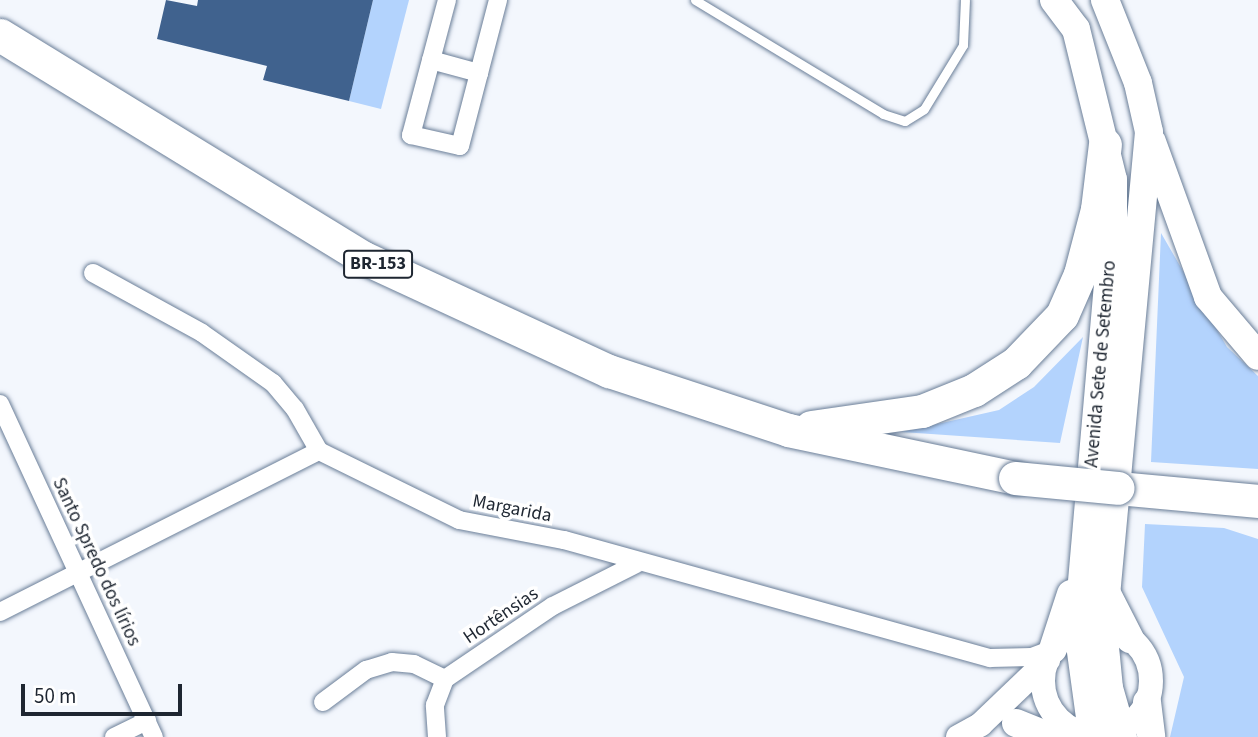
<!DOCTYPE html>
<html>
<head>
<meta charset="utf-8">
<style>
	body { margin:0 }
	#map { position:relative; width:1258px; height:737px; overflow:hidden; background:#f3f7fd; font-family:"Source Sans 3",sans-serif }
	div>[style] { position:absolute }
	.green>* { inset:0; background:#b3d3fd }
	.building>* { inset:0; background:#40628e }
	.roads { filter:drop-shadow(0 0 2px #6a7e98) drop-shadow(0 0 2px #6a7e98) }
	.lane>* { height:9px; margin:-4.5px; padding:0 4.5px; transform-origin:4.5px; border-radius:4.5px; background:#fff }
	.street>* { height:18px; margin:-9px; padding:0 9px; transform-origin:9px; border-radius:9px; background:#fff }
	.secondary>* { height:24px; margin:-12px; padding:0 12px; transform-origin:12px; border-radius:12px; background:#fff }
	.secondary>.ring { margin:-12px; padding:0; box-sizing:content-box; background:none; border:24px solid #fff; border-radius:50% }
	.primary>* { height:28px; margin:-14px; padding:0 14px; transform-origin:14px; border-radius:14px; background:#fff }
	.highway>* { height:33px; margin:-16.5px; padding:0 16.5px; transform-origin:16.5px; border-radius:16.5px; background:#fff }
	.bridges { filter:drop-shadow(0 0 2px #6a7e98) drop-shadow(0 0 2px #6a7e98) }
	.highway-bridge>* { height:33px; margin:-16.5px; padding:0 16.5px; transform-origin:16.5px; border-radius:16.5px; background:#fff }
	span { translate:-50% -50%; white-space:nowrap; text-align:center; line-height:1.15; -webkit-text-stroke:7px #fff; paint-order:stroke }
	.shield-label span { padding:2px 5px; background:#fff; border:2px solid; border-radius:5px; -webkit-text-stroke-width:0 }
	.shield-label { font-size:18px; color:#1e2631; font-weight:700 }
	.street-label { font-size:19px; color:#1e2631 }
	.scale { position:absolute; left:21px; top:684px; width:161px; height:32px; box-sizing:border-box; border:4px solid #1e2631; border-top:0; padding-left:9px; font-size:21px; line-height:24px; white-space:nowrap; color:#1e2631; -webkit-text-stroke:5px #fff; paint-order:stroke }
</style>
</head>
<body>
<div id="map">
	<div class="green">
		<div style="clip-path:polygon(373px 0,409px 0,381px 109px,349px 101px)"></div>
		<div style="clip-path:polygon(1161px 233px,1227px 347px,1258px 376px,1258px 469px,1151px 462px)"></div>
		<div style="clip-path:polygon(1083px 337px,1060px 443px,902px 432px,999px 410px,1034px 387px)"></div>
		<div style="clip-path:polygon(1145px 524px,1224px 528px,1258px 539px,1258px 737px,1170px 737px,1184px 677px,1142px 587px)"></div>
	</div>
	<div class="building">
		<div style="clip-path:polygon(166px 0,197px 6px,198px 0,373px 0,349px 101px,263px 80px,267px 66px,157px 39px)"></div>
	</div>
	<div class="roads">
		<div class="lane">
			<div style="left:695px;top:0;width:220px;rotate:31.2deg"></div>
			<div style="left:883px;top:114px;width:23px;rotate:18deg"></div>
			<div style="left:905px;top:121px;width:22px;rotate:-32deg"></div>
			<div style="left:924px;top:109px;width:75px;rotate:-58.6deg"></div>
			<div style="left:963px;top:45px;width:45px;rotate:-87.5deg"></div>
		</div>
		<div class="street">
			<div style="left:447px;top:0;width:140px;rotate:104.9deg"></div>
			<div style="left:411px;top:135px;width:50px;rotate:12.7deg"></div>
			<div style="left:460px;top:146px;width:151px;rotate:-75.4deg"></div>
			<div style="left:431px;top:60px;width:50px;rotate:15.2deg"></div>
			<div style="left:93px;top:273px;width:124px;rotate:28.8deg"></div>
			<div style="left:202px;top:333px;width:87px;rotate:35.2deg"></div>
			<div style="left:273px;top:383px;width:34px;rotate:50deg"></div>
			<div style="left:295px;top:409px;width:48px;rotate:60.3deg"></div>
			<div style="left:0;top:404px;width:367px;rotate:65.2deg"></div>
			<div style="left:0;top:612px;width:357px;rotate:-26.8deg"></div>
			<div style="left:319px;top:451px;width:156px;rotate:26.2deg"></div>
			<div style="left:459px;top:520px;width:107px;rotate:10.8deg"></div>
			<div style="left:564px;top:540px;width:442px;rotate:15.5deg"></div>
			<div style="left:990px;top:658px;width:42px;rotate:-1.4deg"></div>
			<div style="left:1032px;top:657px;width:22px;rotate:-21deg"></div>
			<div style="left:323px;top:702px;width:54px;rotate:-36.7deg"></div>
			<div style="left:366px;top:670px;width:27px;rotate:-17deg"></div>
			<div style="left:392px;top:662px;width:22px;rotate:5deg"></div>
			<div style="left:414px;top:664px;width:34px;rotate:26deg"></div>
			<div style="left:114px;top:737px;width:37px;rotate:-26deg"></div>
			<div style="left:437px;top:737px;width:32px;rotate:-94deg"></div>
			<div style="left:435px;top:705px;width:28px;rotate:-69deg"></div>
			<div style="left:445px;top:679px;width:130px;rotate:-34.1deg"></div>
			<div style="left:553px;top:606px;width:93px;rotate:-26.8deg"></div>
		</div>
		<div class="secondary">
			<div class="ring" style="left:1043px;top:627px;width:84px;height:84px"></div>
			<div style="left:958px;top:737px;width:26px;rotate:-29deg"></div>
			<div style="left:981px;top:724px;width:93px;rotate:-43.7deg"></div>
		</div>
		<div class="primary">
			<div style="left:1054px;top:0;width:36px;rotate:53deg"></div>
			<div style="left:1076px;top:29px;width:155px;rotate:76.2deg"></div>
			<div style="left:1113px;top:180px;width:47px;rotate:90deg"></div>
			<div style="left:1113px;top:227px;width:405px;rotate:95deg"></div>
			<div style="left:1078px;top:630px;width:89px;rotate:82.2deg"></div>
			<div style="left:1090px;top:718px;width:21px;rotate:67deg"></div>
			<div style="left:1105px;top:0;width:89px;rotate:68.3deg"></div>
			<div style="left:1138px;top:83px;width:50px;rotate:77.3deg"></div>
			<div style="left:1149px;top:132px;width:497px;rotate:95.3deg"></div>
			<div style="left:1103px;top:627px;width:61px;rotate:84.4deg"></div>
			<div style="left:1109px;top:688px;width:51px;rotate:74.1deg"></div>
			<div style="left:1152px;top:142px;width:165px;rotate:70.1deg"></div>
			<div style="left:1208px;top:297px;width:77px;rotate:49.7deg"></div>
			<div style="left:1106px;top:592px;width:53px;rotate:62.9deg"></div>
			<div style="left:1053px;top:649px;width:58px;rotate:-71.9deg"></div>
			<div style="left:1147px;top:702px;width:35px;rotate:83deg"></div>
			<div style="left:1016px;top:723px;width:38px;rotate:22deg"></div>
		</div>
		<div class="highway">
			<div style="left:0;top:35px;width:427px;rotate:31.5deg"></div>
			<div style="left:364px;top:258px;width:270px;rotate:24.8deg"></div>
			<div style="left:609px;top:371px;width:188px;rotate:18.2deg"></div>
			<div style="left:788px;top:430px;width:232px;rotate:11.9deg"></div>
			<div style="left:811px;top:427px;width:112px;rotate:-8.2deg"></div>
			<div style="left:922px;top:411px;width:56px;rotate:-22deg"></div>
			<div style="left:974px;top:390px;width:50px;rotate:-32.7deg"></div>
			<div style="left:1016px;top:363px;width:66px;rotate:-46.2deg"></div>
			<div style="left:1062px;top:315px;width:45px;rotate:-66.3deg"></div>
			<div style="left:1080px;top:274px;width:67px;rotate:-75.3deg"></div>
			<div style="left:1097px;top:209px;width:65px;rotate:-83deg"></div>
			<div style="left:1118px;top:488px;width:141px;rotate:5.3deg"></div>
		</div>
	</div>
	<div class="bridges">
		<div class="highway-bridge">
			<div style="left:1015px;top:478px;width:103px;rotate:5.5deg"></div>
		</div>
	</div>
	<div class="shield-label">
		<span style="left:378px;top:264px">BR-153</span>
	</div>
	<div class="street-label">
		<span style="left:1101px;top:364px;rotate:-85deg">Avenida Sete de Setembro</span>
		<span style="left:512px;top:509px;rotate:11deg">Margarida</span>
		<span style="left:96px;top:562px;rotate:65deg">Santo Spredo dos lírios</span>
		<span style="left:501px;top:616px;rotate:-34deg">Hortênsias</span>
	</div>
	<div class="scale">50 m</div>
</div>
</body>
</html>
